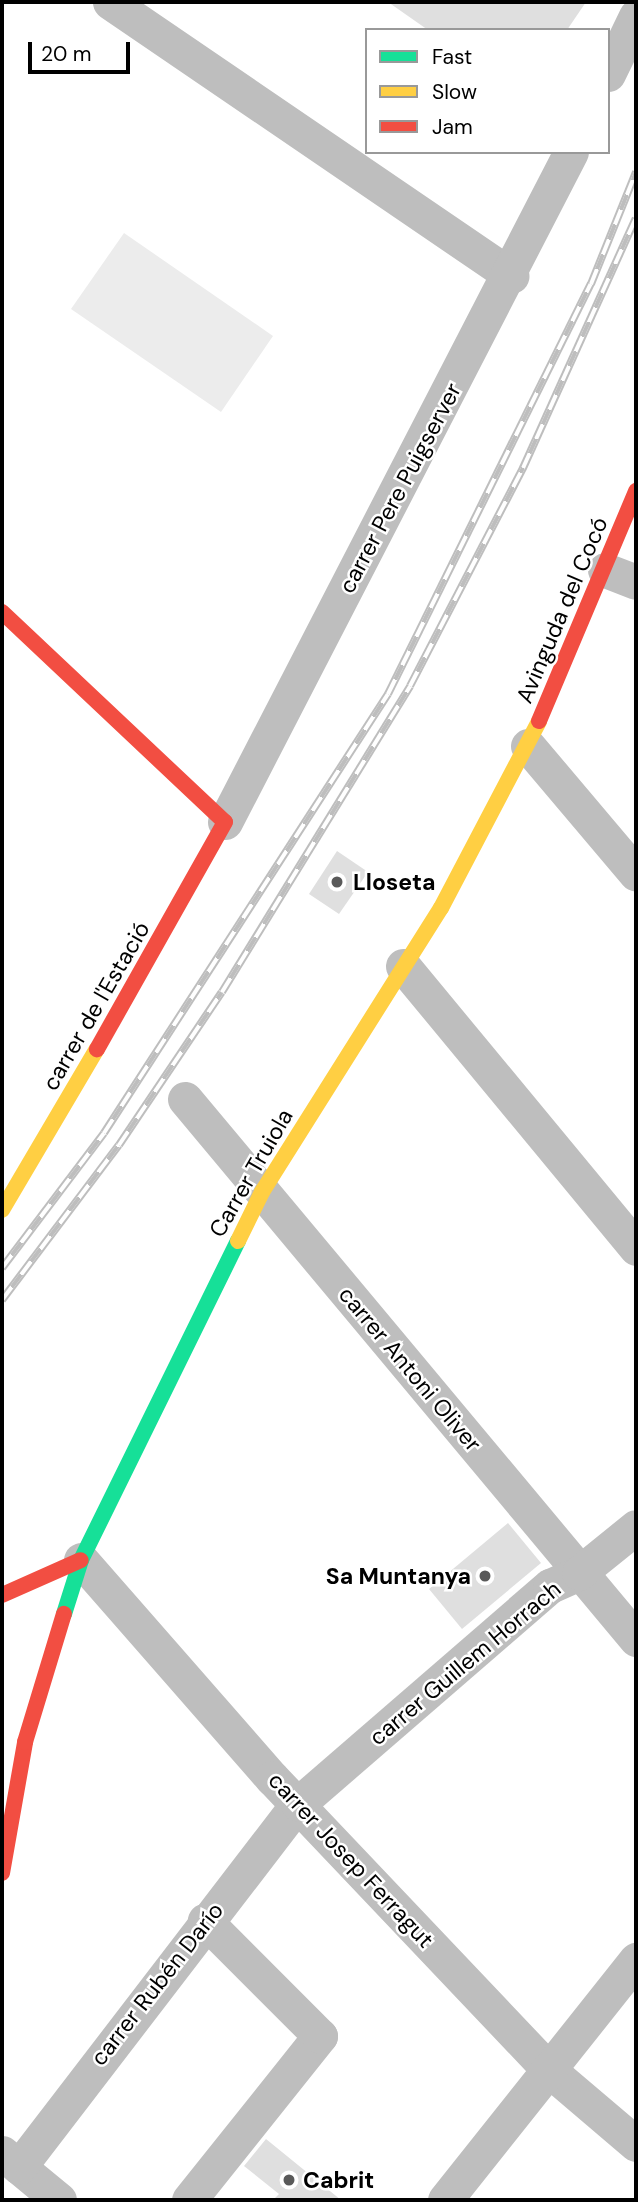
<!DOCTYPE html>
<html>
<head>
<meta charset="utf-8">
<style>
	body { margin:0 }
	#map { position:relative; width:638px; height:2202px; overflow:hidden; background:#fff; font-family:"DM Sans",sans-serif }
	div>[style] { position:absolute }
	.green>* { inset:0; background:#ececec }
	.building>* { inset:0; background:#dfdfdf }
	.street>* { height:35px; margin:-17.5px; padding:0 17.5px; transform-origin:17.5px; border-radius:17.5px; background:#bebebe }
	.fast>* { height:16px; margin:-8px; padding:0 8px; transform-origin:8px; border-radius:8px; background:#16e098 }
	.slow>* { height:16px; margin:-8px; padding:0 8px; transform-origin:8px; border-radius:8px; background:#ffcf43 }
	.jam>* { height:16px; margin:-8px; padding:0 8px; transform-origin:8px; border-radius:8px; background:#f24e42 }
	.rail>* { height:8px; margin-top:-4px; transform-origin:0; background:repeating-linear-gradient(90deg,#fff 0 16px,#bebebe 0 32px); box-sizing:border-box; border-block:2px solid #bebebe }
	.dots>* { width:19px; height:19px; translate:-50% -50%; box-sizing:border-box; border:4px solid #fff; border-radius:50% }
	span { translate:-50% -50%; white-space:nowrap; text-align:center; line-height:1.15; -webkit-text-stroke:5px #fff; paint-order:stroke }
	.street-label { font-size:23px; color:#000 }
	.poi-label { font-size:23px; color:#000; font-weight:700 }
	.left { translate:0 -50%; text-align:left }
	.right { translate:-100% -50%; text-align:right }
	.frame { position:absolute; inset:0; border:4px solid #000; pointer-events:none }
	.legend { position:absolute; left:365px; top:28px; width:245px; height:126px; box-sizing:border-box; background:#fff; border:2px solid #999; margin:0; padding:9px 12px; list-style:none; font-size:21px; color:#000 }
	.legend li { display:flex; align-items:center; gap:14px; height:35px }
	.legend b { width:35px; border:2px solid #999 }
	.scale { position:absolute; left:28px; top:42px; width:102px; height:32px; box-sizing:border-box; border:4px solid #000; border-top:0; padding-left:9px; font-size:21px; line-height:24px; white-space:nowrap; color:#000; -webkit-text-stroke:5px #fff; paint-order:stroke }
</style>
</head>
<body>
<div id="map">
	<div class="green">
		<div style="clip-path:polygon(124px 233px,273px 336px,221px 412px,71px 309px)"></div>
	</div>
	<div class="building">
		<div style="clip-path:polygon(388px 2px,586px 2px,567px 30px,428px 30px)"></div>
		<div style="clip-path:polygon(337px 851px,368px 872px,339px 914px,309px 894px)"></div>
		<div style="clip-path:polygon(508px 1523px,541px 1563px,462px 1629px,429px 1589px)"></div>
		<div style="clip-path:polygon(266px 2139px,341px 2200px,273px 2200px,279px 2194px,244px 2166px)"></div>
	</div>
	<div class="street">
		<div style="left:110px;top:2px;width:486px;rotate:34.3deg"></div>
		<div style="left:608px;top:74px;width:64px;rotate:-64.2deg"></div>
		<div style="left:605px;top:570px;width:33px;rotate:21deg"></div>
		<div style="left:528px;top:746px;width:167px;rotate:49.8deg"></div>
		<div style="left:225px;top:822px;width:754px;rotate:-62.69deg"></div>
		<div style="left:403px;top:966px;width:366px;rotate:50.4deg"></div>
		<div style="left:185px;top:1099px;width:704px;rotate:50.13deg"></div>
		<div style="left:81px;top:1560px;width:290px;rotate:48.8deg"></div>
		<div style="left:272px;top:1778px;width:402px;rotate:46.5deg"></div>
		<div style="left:549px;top:2070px;width:114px;rotate:40.4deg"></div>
		<div style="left:2px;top:2153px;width:74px;rotate:39.5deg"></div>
		<div style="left:19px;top:2167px;width:458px;rotate:-52.5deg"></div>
		<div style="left:298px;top:1804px;width:333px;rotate:-40.9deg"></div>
		<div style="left:550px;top:1586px;width:32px;rotate:-24deg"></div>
		<div style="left:579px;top:1573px;width:73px;rotate:-38.9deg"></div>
		<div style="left:189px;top:2200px;width:210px;rotate:-51.4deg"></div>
		<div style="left:320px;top:2036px;width:163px;rotate:-135deg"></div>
		<div style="left:445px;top:2200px;width:307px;rotate:-51.5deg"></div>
	</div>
	<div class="fast">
		<div style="left:64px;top:1614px;width:57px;rotate:-72.5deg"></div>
		<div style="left:81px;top:1560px;width:356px;rotate:-63.8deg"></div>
	</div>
	<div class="slow">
		<div style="left:2px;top:1210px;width:187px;rotate:-59.5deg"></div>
		<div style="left:238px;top:1241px;width:55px;rotate:-63.9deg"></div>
		<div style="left:262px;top:1192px;width:336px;rotate:-57.8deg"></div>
		<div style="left:441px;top:908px;width:211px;rotate:-62.3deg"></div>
	</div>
	<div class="jam">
		<div style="left:2px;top:612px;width:306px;rotate:43.3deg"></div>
		<div style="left:225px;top:822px;width:261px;rotate:119.4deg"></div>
		<div style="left:539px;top:721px;width:250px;rotate:-67.1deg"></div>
		<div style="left:2px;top:1595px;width:86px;rotate:-23.9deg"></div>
		<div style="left:2px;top:1873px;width:133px;rotate:-80deg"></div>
		<div style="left:25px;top:1742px;width:134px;rotate:-73.1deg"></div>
	</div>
	<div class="rail">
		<div style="left:2px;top:1268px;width:169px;rotate:-52.9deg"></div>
		<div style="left:104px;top:1133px;width:523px;rotate:-57.1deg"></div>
		<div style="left:388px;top:694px;width:458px;rotate:-63.7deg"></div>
		<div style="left:591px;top:284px;width:121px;rotate:-68.1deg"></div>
		<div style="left:2px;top:1300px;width:194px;rotate:-53deg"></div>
		<div style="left:119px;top:1145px;width:184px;rotate:-56.1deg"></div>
		<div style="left:222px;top:992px;width:359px;rotate:-58.4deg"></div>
		<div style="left:410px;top:686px;width:246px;rotate:-62.6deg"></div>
		<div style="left:523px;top:468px;width:274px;rotate:-65.7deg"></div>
	</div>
	<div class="dots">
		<div style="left:337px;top:882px;background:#595959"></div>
		<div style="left:485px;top:1576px;background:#595959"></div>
		<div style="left:289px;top:2180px;background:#595959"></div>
	</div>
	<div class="street-label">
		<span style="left:400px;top:488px;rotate:-62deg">carrer Pere Puigserver</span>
		<span style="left:562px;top:610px;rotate:-67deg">Avinguda del Cocó</span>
		<span style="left:96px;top:1006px;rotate:-60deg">carrer de l'Estació</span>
		<span style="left:251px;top:1173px;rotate:-60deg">Carrer Truiola</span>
		<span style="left:410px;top:1369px;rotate:50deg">carrer Antoni Oliver</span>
		<span style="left:465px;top:1663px;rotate:-40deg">carrer Guillem Horrach</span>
		<span style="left:351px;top:1860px;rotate:47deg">carrer Josep Ferragut</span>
		<span style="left:157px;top:1984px;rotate:-52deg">carrer Rubén Darío</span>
	</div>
	<div class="poi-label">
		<span class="left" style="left:353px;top:882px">Lloseta</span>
		<span class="right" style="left:471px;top:1576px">Sa Muntanya</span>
		<span class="left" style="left:303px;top:2180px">Cabrit</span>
	</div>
	<div class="frame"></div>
	<ul class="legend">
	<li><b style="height:9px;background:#16e098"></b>Fast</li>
	<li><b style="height:9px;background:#ffcf43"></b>Slow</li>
	<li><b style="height:9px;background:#f24e42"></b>Jam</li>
	</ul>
	<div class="scale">20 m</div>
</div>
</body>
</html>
